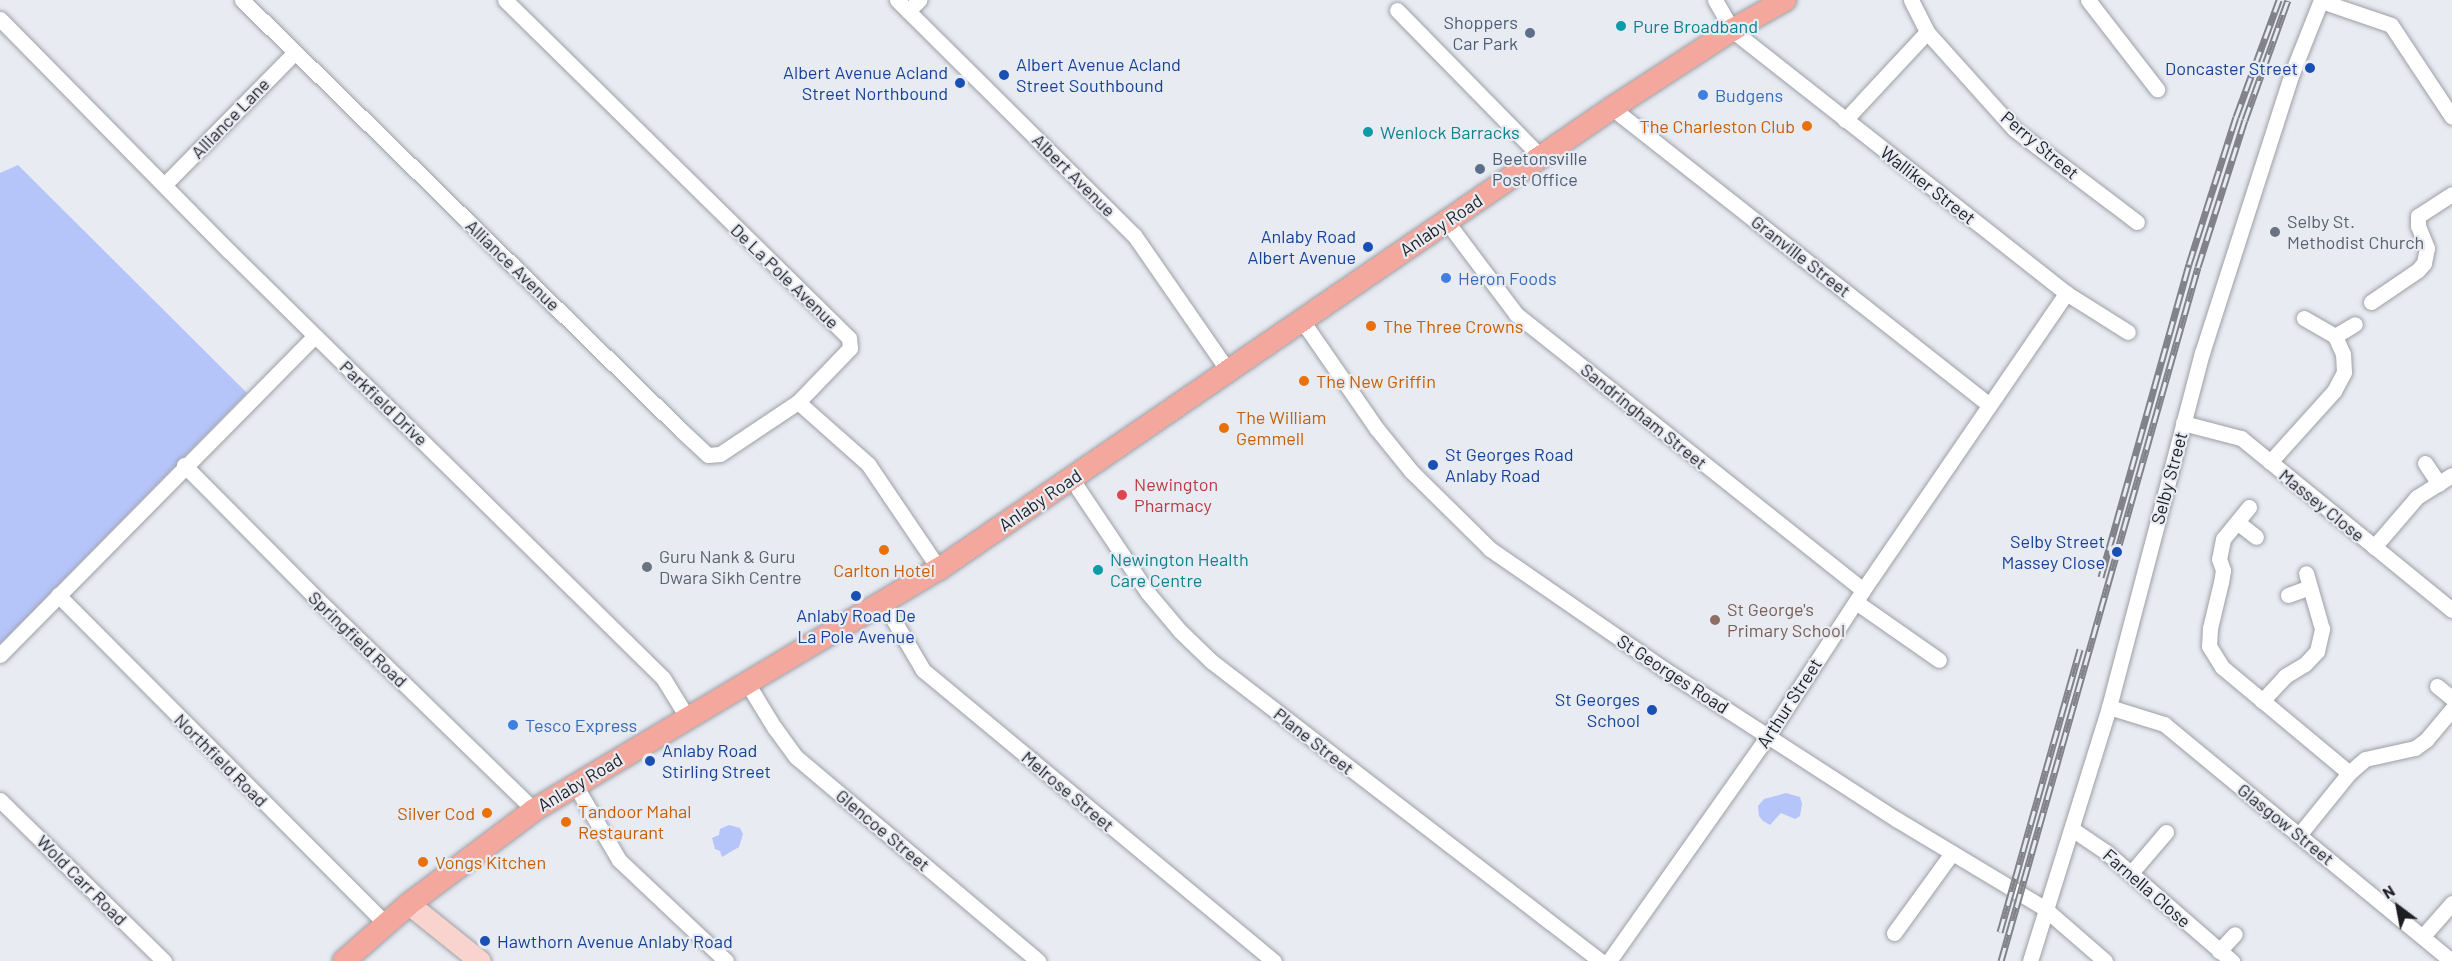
<!DOCTYPE html>
<html>
<head>
<meta charset="utf-8">
<style>
	body { margin:0 }
	#map { position:relative; width:2452px; height:961px; overflow:hidden; background:#e8ebf2; font-family:Barlow,sans-serif }
	div>[style] { position:absolute }
	.green>* { inset:0; background:#b5c4f9 }
	.roads { filter:drop-shadow(0 0 2px #9d9fa5) drop-shadow(0 0 2px #9d9fa5) }
	.street>* { height:15px; margin:-7.5px; padding:0 7.5px; transform-origin:7.5px; border-radius:7.5px; background:#fff }
	.secondary>* { height:21px; margin:-10.5px; padding:0 10.5px; transform-origin:10.5px; border-radius:10.5px; background:#f9d3ce }
	.primary>* { height:22px; margin:-11px; padding:0 11px; transform-origin:11px; border-radius:11px; background:#f4a79c }
	.rail>* { height:7px; margin-top:-3.5px; transform-origin:0; background:repeating-linear-gradient(90deg,#e8ebf2 0 14px,#818388 0 28px); box-sizing:border-box; border-block:2px solid #818388 }
	.dots>* { width:16px; height:16px; translate:-50% -50%; box-sizing:border-box; border:3px solid #e8ebf2; border-radius:50% }
	span { translate:-50% -50%; white-space:nowrap; text-align:center; line-height:1.15; -webkit-text-stroke:4.5px #e8ebf2; paint-order:stroke }
	.service-label { font-size:18px; color:#4e5e75 }
	.right { translate:-100% -50%; text-align:right }
	.left { translate:0 -50%; text-align:left }
	.culture-label { font-size:18px; color:#0d838f }
	.transit-label { font-size:18px; color:#164399 }
	.shop-label { font-size:18px; color:#366cbe }
	.street-label { font-size:18px; color:#1e1f22 }
	.food-label { font-size:18px; color:#c56008 }
	.worship-label { font-size:18px; color:#5b616d }
	.health-label { font-size:18px; color:#be3a42 }
	.education-label { font-size:18px; color:#785e54 }
	.north { position:absolute; left:2368px; top:877px; width:60px; height:60px; -webkit-text-stroke:4px #e8ebf2; paint-order:stroke; rotate:328deg; font-size:16px; font-weight:700; line-height:24px; text-align:center; color:#1e1f22 }
	.north::after { content:''; display:block; margin:auto; width:21px; height:27px; background:#1e1f22; clip-path:polygon(50% 0,100% 100%,50% 72%,0 100%) }
</style>
</head>
<body>
<div id="map">
	<div class="green">
		<div style="clip-path:polygon(18px 165px,247px 393px,0 644px,0 173px)"></div>
		<div style="clip-path:polygon(1786px 793px,1800px 797px,1802px 804px,1800px 816px,1795px 819px,1781px 813px,1770px 825px,1763px 821px,1759px 816px,1758px 806px,1764px 799px)"></div>
		<div style="clip-path:polygon(729px 825px,740px 828px,743px 834px,739px 847px,722px 857px,720px 851px,715px 849px,712px 838px,719px 835px,720px 829px)"></div>
	</div>
	<div class="roads">
		<div class="street">
			<div style="left:242px;top:0;width:616px;rotate:44.41deg"></div>
			<div style="left:682px;top:431px;width:35px;rotate:43deg"></div>
			<div style="left:708px;top:455px;width:12px;rotate:-5deg"></div>
			<div style="left:720px;top:454px;width:94px;rotate:-33.7deg"></div>
			<div style="left:798px;top:402px;width:75px;rotate:-46.1deg"></div>
			<div style="left:850px;top:348px;width:10px;rotate:-96deg"></div>
			<div style="left:849px;top:338px;width:482px;rotate:-135.5deg"></div>
			<div style="left:897px;top:0;width:334px;rotate:44.8deg"></div>
			<div style="left:1134px;top:235px;width:165px;rotate:55.3deg"></div>
			<div style="left:1715px;top:0;width:34px;rotate:60deg"></div>
			<div style="left:1732px;top:30px;width:425px;rotate:38.2deg"></div>
			<div style="left:2066px;top:293px;width:73px;rotate:32.2deg"></div>
			<div style="left:1911px;top:0;width:36px;rotate:63deg"></div>
			<div style="left:1927px;top:32px;width:130px;rotate:48.1deg"></div>
			<div style="left:2014px;top:129px;width:154px;rotate:37.1deg"></div>
			<div style="left:2088px;top:0;width:113px;rotate:52.2deg"></div>
			<div style="left:2321px;top:1px;width:74px;rotate:18.9deg"></div>
			<div style="left:2391px;top:25px;width:110px;rotate:56.5deg"></div>
			<div style="left:1397px;top:10px;width:206px;rotate:45.6deg"></div>
			<div style="left:908px;top:11px;width:16px;rotate:-45deg"></div>
			<div style="left:0;top:19px;width:326px;rotate:45.4deg"></div>
			<div style="left:229px;top:251px;width:609px;rotate:44.53deg"></div>
			<div style="left:663px;top:678px;width:46px;rotate:58.4deg"></div>
			<div style="left:1612px;top:108px;width:480px;rotate:38.2deg"></div>
			<div style="left:1845px;top:120px;width:120px;rotate:-47deg"></div>
			<div style="left:165px;top:184px;width:185px;rotate:-45.4deg"></div>
			<div style="left:1447px;top:222px;width:115px;rotate:53.1deg"></div>
			<div style="left:1516px;top:314px;width:443px;rotate:38.5deg"></div>
			<div style="left:2371px;top:302px;width:57px;rotate:-34.2deg"></div>
			<div style="left:2418px;top:270px;width:9px;rotate:-49deg"></div>
			<div style="left:2424px;top:263px;width:15px;rotate:-79deg"></div>
			<div style="left:2427px;top:248px;width:24px;rotate:-112deg"></div>
			<div style="left:2418px;top:226px;width:10px;rotate:-90deg"></div>
			<div style="left:2418px;top:216px;width:40px;rotate:-32.9deg"></div>
			<div style="left:1301px;top:319px;width:134px;rotate:55.4deg"></div>
			<div style="left:1377px;top:429px;width:55px;rotate:50.9deg"></div>
			<div style="left:1412px;top:472px;width:110px;rotate:44.6deg"></div>
			<div style="left:1490px;top:549px;width:211px;rotate:34.6deg"></div>
			<div style="left:1664px;top:669px;width:276px;rotate:32.9deg"></div>
			<div style="left:1896px;top:819px;width:173px;rotate:31deg"></div>
			<div style="left:2044px;top:908px;width:81px;rotate:41deg"></div>
			<div style="left:2335px;top:336px;width:23px;rotate:-31deg"></div>
			<div style="left:798px;top:402px;width:94px;rotate:41.5deg"></div>
			<div style="left:868px;top:464px;width:127px;rotate:55.9deg"></div>
			<div style="left:2183px;top:423px;width:60px;rotate:14.5deg"></div>
			<div style="left:2241px;top:438px;width:272px;rotate:39.2deg"></div>
			<div style="left:2270px;top:462px;width:96px;rotate:-48deg"></div>
			<div style="left:2334px;top:391px;width:21px;rotate:-62deg"></div>
			<div style="left:2344px;top:372px;width:18px;rotate:-93deg"></div>
			<div style="left:2343px;top:354px;width:20px;rotate:-114deg"></div>
			<div style="left:2335px;top:336px;width:36px;rotate:-150deg"></div>
			<div style="left:2425px;top:463px;width:25px;rotate:56deg"></div>
			<div style="left:184px;top:465px;width:189px;rotate:45.2deg"></div>
			<div style="left:317px;top:599px;width:303px;rotate:44.2deg"></div>
			<div style="left:1071px;top:478px;width:138px;rotate:56.2deg"></div>
			<div style="left:1148px;top:593px;width:50px;rotate:49.9deg"></div>
			<div style="left:1180px;top:631px;width:43px;rotate:44.1deg"></div>
			<div style="left:1211px;top:661px;width:491px;rotate:37.6deg"></div>
			<div style="left:2249px;top:507px;width:41px;rotate:129.1deg"></div>
			<div style="left:2223px;top:539px;width:20px;rotate:101deg"></div>
			<div style="left:2219px;top:559px;width:12px;rotate:70deg"></div>
			<div style="left:2223px;top:570px;width:12px;rotate:99deg"></div>
			<div style="left:2221px;top:582px;width:47px;rotate:103.4deg"></div>
			<div style="left:2210px;top:628px;width:18px;rotate:93deg"></div>
			<div style="left:2209px;top:646px;width:25px;rotate:58deg"></div>
			<div style="left:2222px;top:667px;width:165px;rotate:39.8deg"></div>
			<div style="left:2237px;top:522px;width:24px;rotate:38deg"></div>
			<div style="left:2374px;top:547px;width:66px;rotate:-49.3deg"></div>
			<div style="left:2417px;top:497px;width:41px;rotate:-32.2deg"></div>
			<div style="left:58px;top:595px;width:465px;rotate:45.1deg"></div>
			<div style="left:2288px;top:595px;width:23px;rotate:-20deg"></div>
			<div style="left:883px;top:602px;width:79px;rotate:59.5deg"></div>
			<div style="left:923px;top:670px;width:456px;rotate:39.7deg"></div>
			<div style="left:1856px;top:602px;width:101px;rotate:34.9deg"></div>
			<div style="left:0;top:655px;width:448px;rotate:-45.4deg"></div>
			<div style="left:747px;top:683px;width:52px;rotate:58.5deg"></div>
			<div style="left:774px;top:727px;width:37px;rotate:54deg"></div>
			<div style="left:796px;top:757px;width:317px;rotate:40.1deg"></div>
			<div style="left:2437px;top:686px;width:19px;rotate:39deg"></div>
			<div style="left:2262px;top:701px;width:34px;rotate:-47deg"></div>
			<div style="left:2285px;top:676px;width:23px;rotate:-31deg"></div>
			<div style="left:2305px;top:664px;width:18px;rotate:-47deg"></div>
			<div style="left:2317px;top:651px;width:23px;rotate:-77deg"></div>
			<div style="left:2322px;top:629px;width:58px;rotate:-105.9deg"></div>
			<div style="left:2109px;top:707px;width:58px;rotate:17.2deg"></div>
			<div style="left:2164px;top:724px;width:373px;rotate:39.5deg"></div>
			<div style="left:575px;top:785px;width:87px;rotate:59.6deg"></div>
			<div style="left:619px;top:860px;width:147px;rotate:43.3deg"></div>
			<div style="left:0;top:800px;width:230px;rotate:44.5deg"></div>
			<div style="left:2072px;top:829px;width:41px;rotate:34.1deg"></div>
			<div style="left:2106px;top:852px;width:167px;rotate:40.9deg"></div>
			<div style="left:2299px;top:835px;width:80px;rotate:-51.1deg"></div>
			<div style="left:2349px;top:773px;width:21px;rotate:-41deg"></div>
			<div style="left:2365px;top:759px;width:51px;rotate:-12.4deg"></div>
			<div style="left:2415px;top:748px;width:14px;rotate:-36deg"></div>
			<div style="left:2426px;top:740px;width:40px;rotate:-50deg"></div>
			<div style="left:2131px;top:873px;width:54px;rotate:-49.5deg"></div>
			<div style="left:1894px;top:933px;width:99px;rotate:-54.1deg"></div>
			<div style="left:2423px;top:936px;width:44px;rotate:-48.7deg"></div>
			<div style="left:2219px;top:951px;width:23px;rotate:-47deg"></div>
			<div style="left:1609px;top:961px;width:276px;rotate:-54.8deg"></div>
			<div style="left:1768px;top:736px;width:174px;rotate:-56.9deg"></div>
			<div style="left:1863px;top:590px;width:360px;rotate:-55.6deg"></div>
			<div style="left:2030px;top:961px;width:266px;rotate:-72.7deg"></div>
			<div style="left:2109px;top:707px;width:366px;rotate:-75.3deg"></div>
			<div style="left:2202px;top:353px;width:294px;rotate:-72.2deg"></div>
			<div style="left:2292px;top:73px;width:79px;rotate:-68.3deg"></div>
		</div>
		<div class="secondary">
			<div style="left:409px;top:904px;width:91px;rotate:38.8deg"></div>
		</div>
		<div class="primary">
			<div style="left:344px;top:961px;width:86px;rotate:-41.2deg"></div>
			<div style="left:409px;top:904px;width:156px;rotate:-36.9deg"></div>
			<div style="left:534px;top:810px;width:471px;rotate:-30.8deg"></div>
			<div style="left:939px;top:569px;width:816px;rotate:-34.41deg"></div>
			<div style="left:1612px;top:108px;width:143px;rotate:-33deg"></div>
			<div style="left:1732px;top:30px;width:61px;rotate:-29.5deg"></div>
		</div>
	</div>
	<div class="rail">
		<div style="left:2101px;top:577px;width:325px;rotate:-74.3deg"></div>
		<div style="left:2189px;top:264px;width:154px;rotate:-72.3deg"></div>
		<div style="left:2236px;top:117px;width:125px;rotate:-69.8deg"></div>
		<div style="left:2000px;top:932px;width:294px;rotate:-74.2deg"></div>
		<div style="left:2001px;top:961px;width:721px;rotate:-74.15deg"></div>
		<div style="left:2198px;top:267px;width:154px;rotate:-72.3deg"></div>
		<div style="left:2245px;top:120px;width:127px;rotate:-70.3deg"></div>
	</div>
	<div class="dots">
		<div style="left:1621px;top:26px;background:#0f9aa8"></div>
		<div style="left:1530px;top:33px;background:#5c6f8a"></div>
		<div style="left:2310px;top:68px;background:#1a4fb4"></div>
		<div style="left:1004px;top:75px;background:#1a4fb4"></div>
		<div style="left:960px;top:83px;background:#1a4fb4"></div>
		<div style="left:1703px;top:95px;background:#3f7fe0"></div>
		<div style="left:1807px;top:126px;background:#e8710a"></div>
		<div style="left:1368px;top:132px;background:#0f9aa8"></div>
		<div style="left:1480px;top:169px;background:#5c6f8a"></div>
		<div style="left:2275px;top:232px;background:#6b7280"></div>
		<div style="left:1368px;top:247px;background:#1a4fb4"></div>
		<div style="left:1446px;top:278px;background:#3f7fe0"></div>
		<div style="left:1371px;top:326px;background:#e8710a"></div>
		<div style="left:1304px;top:381px;background:#e8710a"></div>
		<div style="left:1224px;top:428px;background:#e8710a"></div>
		<div style="left:1433px;top:465px;background:#1a4fb4"></div>
		<div style="left:1122px;top:495px;background:#e0444e"></div>
		<div style="left:884px;top:550px;background:#e8710a"></div>
		<div style="left:2117px;top:552px;background:#1a4fb4"></div>
		<div style="left:647px;top:567px;background:#6b7280"></div>
		<div style="left:1098px;top:570px;background:#0f9aa8"></div>
		<div style="left:856px;top:596px;background:#1a4fb4"></div>
		<div style="left:1715px;top:620px;background:#8d6e63"></div>
		<div style="left:1652px;top:710px;background:#1a4fb4"></div>
		<div style="left:513px;top:725px;background:#3f7fe0"></div>
		<div style="left:650px;top:761px;background:#1a4fb4"></div>
		<div style="left:487px;top:813px;background:#e8710a"></div>
		<div style="left:566px;top:822px;background:#e8710a"></div>
		<div style="left:423px;top:862px;background:#e8710a"></div>
		<div style="left:485px;top:941px;background:#1a4fb4"></div>
	</div>
	<div class="service-label">
		<span class="right" style="left:1518px;top:33px">Shoppers<br>Car Park</span>
		<span class="left" style="left:1492px;top:169px">Beetonsville<br>Post Office</span>
	</div>
	<div class="culture-label">
		<span class="left" style="left:1633px;top:26px">Pure Broadband</span>
		<span class="left" style="left:1380px;top:132px">Wenlock Barracks</span>
		<span class="left" style="left:1110px;top:570px">Newington Health<br>Care Centre</span>
	</div>
	<div class="transit-label">
		<span class="left" style="left:1016px;top:75px">Albert Avenue Acland<br>Street Southbound</span>
		<span class="right" style="left:2298px;top:68px">Doncaster Street</span>
		<span class="right" style="left:948px;top:83px">Albert Avenue Acland<br>Street Northbound</span>
		<span class="right" style="left:1356px;top:247px">Anlaby Road<br>Albert Avenue</span>
		<span class="left" style="left:1445px;top:465px">St Georges Road<br>Anlaby Road</span>
		<span class="right" style="left:2105px;top:552px">Selby Street<br>Massey Close</span>
		<span style="left:856px;top:626px">Anlaby Road De<br>La Pole Avenue</span>
		<span class="right" style="left:1640px;top:710px">St Georges<br>School</span>
		<span class="left" style="left:662px;top:761px">Anlaby Road<br>Stirling Street</span>
		<span class="left" style="left:497px;top:941px">Hawthorn Avenue Anlaby Road</span>
	</div>
	<div class="shop-label">
		<span class="left" style="left:1715px;top:95px">Budgens</span>
		<span class="left" style="left:1458px;top:278px">Heron Foods</span>
		<span class="left" style="left:525px;top:725px">Tesco Express</span>
	</div>
	<div class="street-label">
		<span style="left:230px;top:118px;rotate:-46deg">Alliance Lane</span>
		<span style="left:2040px;top:145px;rotate:40deg">Perry Street</span>
		<span style="left:1074px;top:175px;rotate:45deg">Albert Avenue</span>
		<span style="left:1928px;top:185px;rotate:38deg">Walliker Street</span>
		<span style="left:1441px;top:225px;rotate:-34deg">Anlaby Road</span>
		<span style="left:1801px;top:256px;rotate:38deg">Granville Street</span>
		<span style="left:513px;top:265px;rotate:44deg">Alliance Avenue</span>
		<span style="left:785px;top:276px;rotate:44deg">De La Pole Avenue</span>
		<span style="left:384px;top:403px;rotate:44deg">Parkfield Drive</span>
		<span style="left:1644px;top:416px;rotate:39deg">Sandringham Street</span>
		<span style="left:2169px;top:478px;rotate:-75deg">Selby Street</span>
		<span style="left:1040px;top:500px;rotate:-34deg">Anlaby Road</span>
		<span style="left:2322px;top:505px;rotate:39deg">Massey Close</span>
		<span style="left:358px;top:639px;rotate:44deg">Springfield Road</span>
		<span style="left:1673px;top:674px;rotate:33deg">St Georges Road</span>
		<span style="left:1789px;top:703px;rotate:-57deg">Arthur Street</span>
		<span style="left:1314px;top:741px;rotate:38deg">Plane Street</span>
		<span style="left:221px;top:760px;rotate:45deg">Northfield Road</span>
		<span style="left:580px;top:782px;rotate:-31deg">Anlaby Road</span>
		<span style="left:1068px;top:791px;rotate:40deg">Melrose Street</span>
		<span style="left:2286px;top:824px;rotate:39deg">Glasgow Street</span>
		<span style="left:883px;top:830px;rotate:40deg">Glencoe Street</span>
		<span style="left:82px;top:880px;rotate:45deg">Wold Carr Road</span>
		<span style="left:2147px;top:888px;rotate:41deg">Farnella Close</span>
	</div>
	<div class="food-label">
		<span class="right" style="left:1795px;top:126px">The Charleston Club</span>
		<span class="left" style="left:1383px;top:326px">The Three Crowns</span>
		<span class="left" style="left:1316px;top:381px">The New Griffin</span>
		<span class="left" style="left:1236px;top:428px">The William<br>Gemmell</span>
		<span style="left:884px;top:570px">Carlton Hotel</span>
		<span class="left" style="left:578px;top:822px">Tandoor Mahal<br>Restaurant</span>
		<span class="right" style="left:475px;top:813px">Silver Cod</span>
		<span class="left" style="left:435px;top:862px">Vongs Kitchen</span>
	</div>
	<div class="worship-label">
		<span class="left" style="left:2287px;top:232px">Selby St.<br>Methodist Church</span>
		<span class="left" style="left:659px;top:567px">Guru Nank &amp; Guru<br>Dwara Sikh Centre</span>
	</div>
	<div class="health-label">
		<span class="left" style="left:1134px;top:495px">Newington<br>Pharmacy</span>
	</div>
	<div class="education-label">
		<span class="left" style="left:1727px;top:620px">St George's<br>Primary School</span>
	</div>
	<div class="north">N</div>
</div>
</body>
</html>
